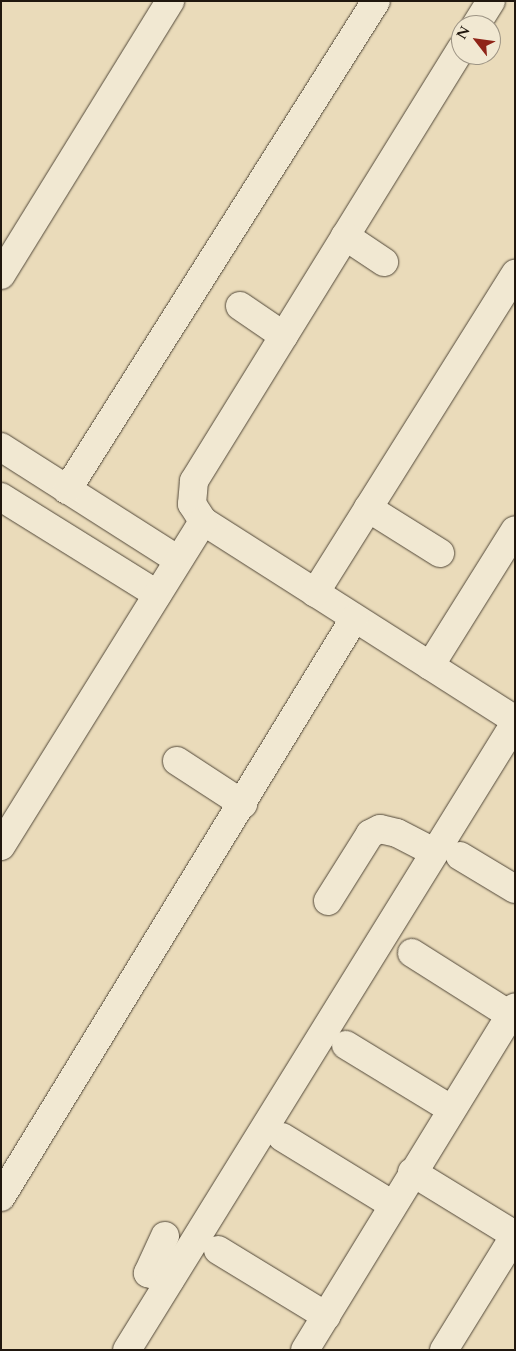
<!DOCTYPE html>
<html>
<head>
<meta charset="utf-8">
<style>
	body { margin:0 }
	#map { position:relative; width:516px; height:1351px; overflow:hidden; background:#eadbba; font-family:Cardo,serif }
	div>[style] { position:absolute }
	.roads { filter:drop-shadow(0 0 1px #524839) drop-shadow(0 0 1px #524839) }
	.minor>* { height:28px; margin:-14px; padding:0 14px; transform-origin:14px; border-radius:14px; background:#f1e8d2 }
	span { translate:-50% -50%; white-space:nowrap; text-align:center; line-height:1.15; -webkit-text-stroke:4px #f1e8d2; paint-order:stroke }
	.frame { position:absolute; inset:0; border:2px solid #20170e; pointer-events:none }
	.north { position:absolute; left:451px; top:15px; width:50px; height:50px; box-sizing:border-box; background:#f1e8d2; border:1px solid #9d9484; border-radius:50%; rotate:300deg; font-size:14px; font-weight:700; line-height:20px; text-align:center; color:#20170e }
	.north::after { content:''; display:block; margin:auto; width:18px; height:22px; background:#8f2418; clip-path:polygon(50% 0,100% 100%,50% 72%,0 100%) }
</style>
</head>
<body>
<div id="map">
	<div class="roads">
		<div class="minor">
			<div style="left:476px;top:25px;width:28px;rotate:-58deg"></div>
			<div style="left:461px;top:49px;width:508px;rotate:121.72deg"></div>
			<div style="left:194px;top:481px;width:23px;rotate:95deg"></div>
			<div style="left:192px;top:504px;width:20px;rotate:57deg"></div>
			<div style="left:203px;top:521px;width:370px;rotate:32.5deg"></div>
			<div style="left:345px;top:236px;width:47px;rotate:33.7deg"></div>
			<div style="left:1px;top:275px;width:322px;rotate:-58.3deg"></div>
			<div style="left:240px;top:306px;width:53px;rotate:34.3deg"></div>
			<div style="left:1px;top:447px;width:209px;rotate:32.5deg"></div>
			<div style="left:67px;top:490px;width:578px;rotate:-57.71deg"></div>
			<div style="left:1px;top:497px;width:184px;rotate:31.9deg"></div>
			<div style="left:368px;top:508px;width:85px;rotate:32deg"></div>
			<div style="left:315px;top:593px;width:377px;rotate:-57.9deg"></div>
			<div style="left:430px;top:666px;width:160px;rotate:-58deg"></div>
			<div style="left:177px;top:761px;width:79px;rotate:33.1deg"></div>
			<div style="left:1px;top:846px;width:383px;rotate:-58.1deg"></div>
			<div style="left:460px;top:856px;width:64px;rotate:31deg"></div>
			<div style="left:328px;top:901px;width:79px;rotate:-57.9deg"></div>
			<div style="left:370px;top:834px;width:11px;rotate:-27deg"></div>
			<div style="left:380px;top:829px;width:17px;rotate:13deg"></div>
			<div style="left:397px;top:833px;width:42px;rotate:27.2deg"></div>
			<div style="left:412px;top:953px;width:116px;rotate:32.3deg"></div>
			<div style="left:346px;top:1045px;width:123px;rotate:31.4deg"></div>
			<div style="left:282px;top:1137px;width:130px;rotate:31.5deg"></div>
			<div style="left:412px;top:1172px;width:121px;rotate:31.5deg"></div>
			<div style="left:1px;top:1197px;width:677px;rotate:-58.59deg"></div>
			<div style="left:165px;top:1236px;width:41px;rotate:114.7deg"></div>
			<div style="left:148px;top:1273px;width:23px;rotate:18deg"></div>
			<div style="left:218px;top:1250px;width:127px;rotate:31.4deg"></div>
			<div style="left:127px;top:1350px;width:737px;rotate:-58.25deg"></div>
			<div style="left:305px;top:1350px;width:402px;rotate:-58.5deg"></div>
			<div style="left:444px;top:1350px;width:135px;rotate:-58.3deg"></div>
		</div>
	</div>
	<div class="frame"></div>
	<div class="north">N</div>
</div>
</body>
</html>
